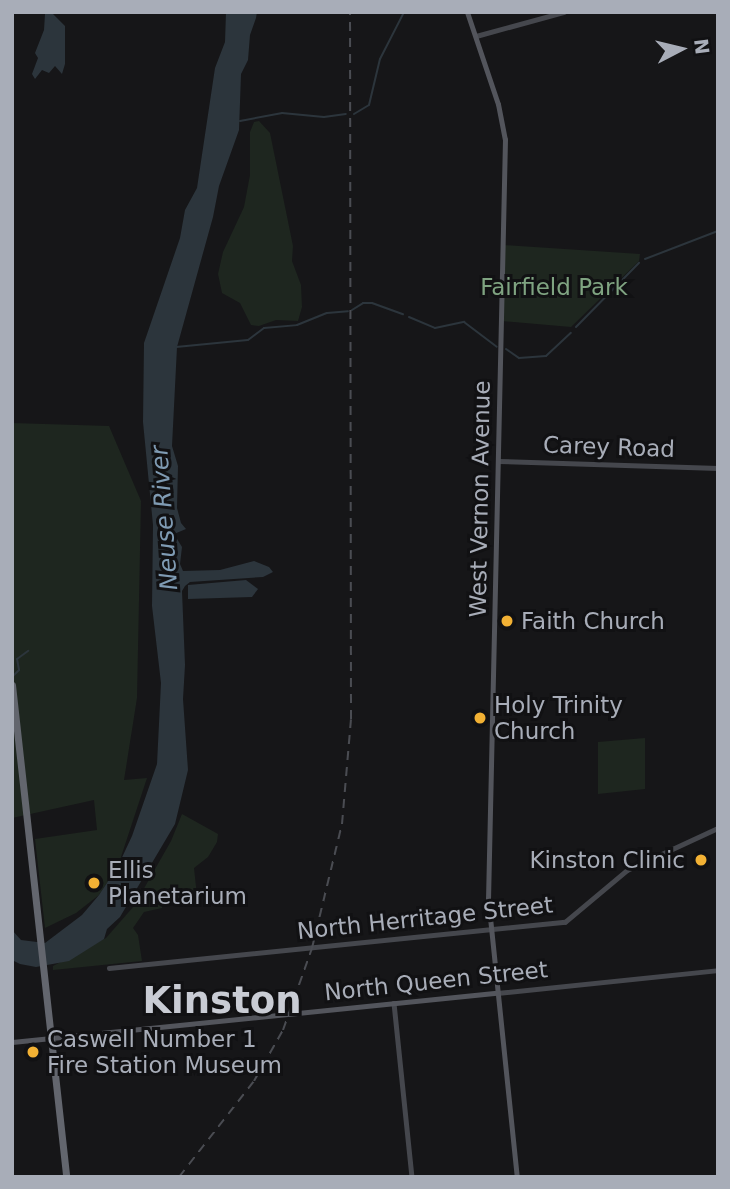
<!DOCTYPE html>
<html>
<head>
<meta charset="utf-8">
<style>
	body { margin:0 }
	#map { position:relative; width:730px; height:1189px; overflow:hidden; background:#161618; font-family:"DejaVu Sans",sans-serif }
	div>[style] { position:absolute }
	.green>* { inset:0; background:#1e261f }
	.water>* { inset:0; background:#2c353c }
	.stream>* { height:2px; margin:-1px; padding:0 1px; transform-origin:1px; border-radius:1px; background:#2c353c }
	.secondary>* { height:4.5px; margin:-2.25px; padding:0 2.25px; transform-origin:2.25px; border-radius:2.25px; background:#45474d }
	.primary>* { height:5px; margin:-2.5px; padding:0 2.5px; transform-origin:2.5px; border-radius:2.5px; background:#53555c }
	.highway>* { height:7px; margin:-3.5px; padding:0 3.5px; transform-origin:3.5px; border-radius:3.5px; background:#63666e }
	.rail>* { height:2px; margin-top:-1px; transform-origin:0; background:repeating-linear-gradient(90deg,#4a4c52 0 9px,transparent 0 16px) }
	.dots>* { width:19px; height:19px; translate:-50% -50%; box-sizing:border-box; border:4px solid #111113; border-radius:50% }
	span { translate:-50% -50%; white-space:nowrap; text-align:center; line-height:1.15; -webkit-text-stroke:6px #111113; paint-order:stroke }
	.park-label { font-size:23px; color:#7fa381 }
	.street-label { font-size:23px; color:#a8adb8 }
	.poi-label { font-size:23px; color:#a8adb8 }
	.left { translate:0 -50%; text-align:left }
	.right { translate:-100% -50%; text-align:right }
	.water-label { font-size:24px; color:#7f9bb3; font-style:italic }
	.town-label { font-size:37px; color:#c9ccd4; font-weight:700 }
	.frame { position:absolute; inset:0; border:14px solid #a8adb8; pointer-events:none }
	.north { position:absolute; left:646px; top:14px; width:70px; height:70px; -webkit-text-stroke:5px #111113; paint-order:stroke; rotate:83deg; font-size:19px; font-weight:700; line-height:28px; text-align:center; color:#a8adb8 }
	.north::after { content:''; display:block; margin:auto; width:24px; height:32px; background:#a8adb8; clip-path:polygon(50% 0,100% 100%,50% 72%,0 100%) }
</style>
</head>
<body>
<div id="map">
	<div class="green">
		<div style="clip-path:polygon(259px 121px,270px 133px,293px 246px,292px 261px,301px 285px,302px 307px,298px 321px,276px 320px,259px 326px,251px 325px,240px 303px,222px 293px,218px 274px,223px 252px,244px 207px,250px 175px,250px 132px,254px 122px)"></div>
		<div style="clip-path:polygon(503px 245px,640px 254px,639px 261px,571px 327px,501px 321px)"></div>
		<div style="clip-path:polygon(12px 423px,109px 426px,141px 501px,137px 698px,124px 780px,147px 778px,118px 866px,99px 895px,76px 913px,45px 928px,35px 839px,97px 830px,94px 800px,12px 818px)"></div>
		<div style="clip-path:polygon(645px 738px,645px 789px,598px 794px,598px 742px)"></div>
		<div style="clip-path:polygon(182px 814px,218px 834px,217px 842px,208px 857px,194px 868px,197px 896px,162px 900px,162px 908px,144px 912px,133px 928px,138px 935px,142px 961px,53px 970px,53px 966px,106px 938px,134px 906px,171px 841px)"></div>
	</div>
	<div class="water">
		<div style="clip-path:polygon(226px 12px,257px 12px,256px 18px,250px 35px,248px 60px,241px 74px,239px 130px,219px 186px,213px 217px,177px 347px,172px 446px,178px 466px,177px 508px,181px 523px,186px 529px,174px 534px,182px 547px,180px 564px,183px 571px,220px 570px,254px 561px,269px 567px,273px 572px,263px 577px,190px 582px,185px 586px,182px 591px,185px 665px,183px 699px,188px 770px,175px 824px,120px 917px,107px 929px,104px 939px,69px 961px,36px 967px,20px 964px,12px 960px,12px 930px,21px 940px,45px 943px,82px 915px,99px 895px,118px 866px,132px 836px,157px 764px,161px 683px,152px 606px,153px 525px,143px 422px,144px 343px,180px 238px,185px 210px,197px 188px,215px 68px,225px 42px)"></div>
		<div style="clip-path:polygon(45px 14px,53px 14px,65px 26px,65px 64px,62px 74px,55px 66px,49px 73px,42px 70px,35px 79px,32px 74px,38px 58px,35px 53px,44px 30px)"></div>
		<div style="clip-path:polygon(246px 580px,258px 589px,252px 597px,188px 599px,188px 585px)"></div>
	</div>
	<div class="stream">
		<div style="left:354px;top:114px;width:17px;rotate:-31deg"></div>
		<div style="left:369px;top:105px;width:47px;rotate:-76.6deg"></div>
		<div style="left:380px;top:59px;width:51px;rotate:-62.9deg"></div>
		<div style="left:240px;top:121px;width:43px;rotate:-10.8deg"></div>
		<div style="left:282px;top:113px;width:42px;rotate:5.4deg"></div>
		<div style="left:324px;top:117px;width:22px;rotate:-8deg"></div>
		<div style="left:645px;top:259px;width:78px;rotate:-21deg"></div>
		<div style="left:352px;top:310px;width:13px;rotate:-32deg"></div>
		<div style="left:363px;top:303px;width:9px"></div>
		<div style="left:372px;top:303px;width:33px;rotate:20deg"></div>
		<div style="left:409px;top:317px;width:28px;rotate:23deg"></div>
		<div style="left:435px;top:328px;width:30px;rotate:-12deg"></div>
		<div style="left:464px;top:322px;width:41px;rotate:37.1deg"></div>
		<div style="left:576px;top:327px;width:90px;rotate:-45.5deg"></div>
		<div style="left:176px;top:347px;width:72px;rotate:-5.6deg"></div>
		<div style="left:248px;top:340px;width:20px;rotate:-37deg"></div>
		<div style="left:264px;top:328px;width:33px;rotate:-5deg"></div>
		<div style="left:297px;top:325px;width:32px;rotate:-22deg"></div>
		<div style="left:327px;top:313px;width:21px;rotate:-5deg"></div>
		<div style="left:506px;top:349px;width:16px;rotate:35deg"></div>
		<div style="left:519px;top:358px;width:27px;rotate:-4deg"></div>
		<div style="left:546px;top:356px;width:34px;rotate:-43deg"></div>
		<div style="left:12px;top:677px;width:10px;rotate:-45deg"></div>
		<div style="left:19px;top:670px;width:11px;rotate:-100deg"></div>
		<div style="left:17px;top:659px;width:14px;rotate:-36deg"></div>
	</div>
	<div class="secondary">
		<div style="left:476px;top:36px;width:91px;rotate:-15.3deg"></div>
		<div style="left:498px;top:461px;width:220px;rotate:1.8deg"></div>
		<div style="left:109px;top:968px;width:458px;rotate:-5.8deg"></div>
		<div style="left:565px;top:922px;width:81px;rotate:-40deg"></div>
		<div style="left:627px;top:870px;width:100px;rotate:-24.8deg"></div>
		<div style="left:497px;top:993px;width:222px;rotate:-5.9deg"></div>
		<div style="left:394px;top:1003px;width:175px;rotate:84.1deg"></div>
	</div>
	<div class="primary">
		<div style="left:467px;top:12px;width:97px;rotate:71.4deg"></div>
		<div style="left:498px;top:104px;width:36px;rotate:79deg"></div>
		<div style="left:505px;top:139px;width:759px;rotate:91.28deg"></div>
		<div style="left:488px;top:898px;width:281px;rotate:84.1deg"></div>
		<div style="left:12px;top:1042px;width:487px;rotate:-5.8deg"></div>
	</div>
	<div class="highway">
		<div style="left:12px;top:685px;width:495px;rotate:83.7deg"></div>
	</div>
	<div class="rail">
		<div style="left:179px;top:1177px;width:122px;rotate:-52deg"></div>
		<div style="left:254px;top:1081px;width:59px;rotate:-60.4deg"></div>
		<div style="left:283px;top:1030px;width:87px;rotate:-70.5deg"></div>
		<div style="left:312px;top:948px;width:128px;rotate:-76.4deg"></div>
		<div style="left:342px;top:824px;width:105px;rotate:-85.1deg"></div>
		<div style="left:351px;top:719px;width:707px;rotate:-90.08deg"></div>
	</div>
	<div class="dots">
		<div style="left:507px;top:621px;background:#f2b134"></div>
		<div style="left:480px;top:718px;background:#f2b134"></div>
		<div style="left:701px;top:860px;background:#f2b134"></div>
		<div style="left:94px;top:883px;background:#f2b134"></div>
		<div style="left:33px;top:1052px;background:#f2b134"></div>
	</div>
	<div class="park-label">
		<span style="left:554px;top:287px">Fairfield Park</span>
	</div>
	<div class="street-label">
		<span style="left:609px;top:447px;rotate:2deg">Carey Road</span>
		<span style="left:480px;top:499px;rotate:-89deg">West Vernon Avenue</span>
		<span style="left:425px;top:918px;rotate:-6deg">North Herritage Street</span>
		<span style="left:436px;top:981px;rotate:-6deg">North Queen Street</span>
	</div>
	<div class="poi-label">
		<span class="left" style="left:521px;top:621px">Faith Church</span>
		<span class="left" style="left:494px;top:718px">Holy Trinity<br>Church</span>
		<span class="right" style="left:685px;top:860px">Kinston Clinic</span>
		<span class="left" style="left:108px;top:883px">Ellis<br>Planetarium</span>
		<span class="left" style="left:47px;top:1052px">Caswell Number 1<br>Fire Station Museum</span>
	</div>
	<div class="water-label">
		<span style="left:165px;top:518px;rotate:-94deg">Neuse River</span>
	</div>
	<div class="town-label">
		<span style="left:222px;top:1001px">Kinston</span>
	</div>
	<div class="frame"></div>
	<div class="north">N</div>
</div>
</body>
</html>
